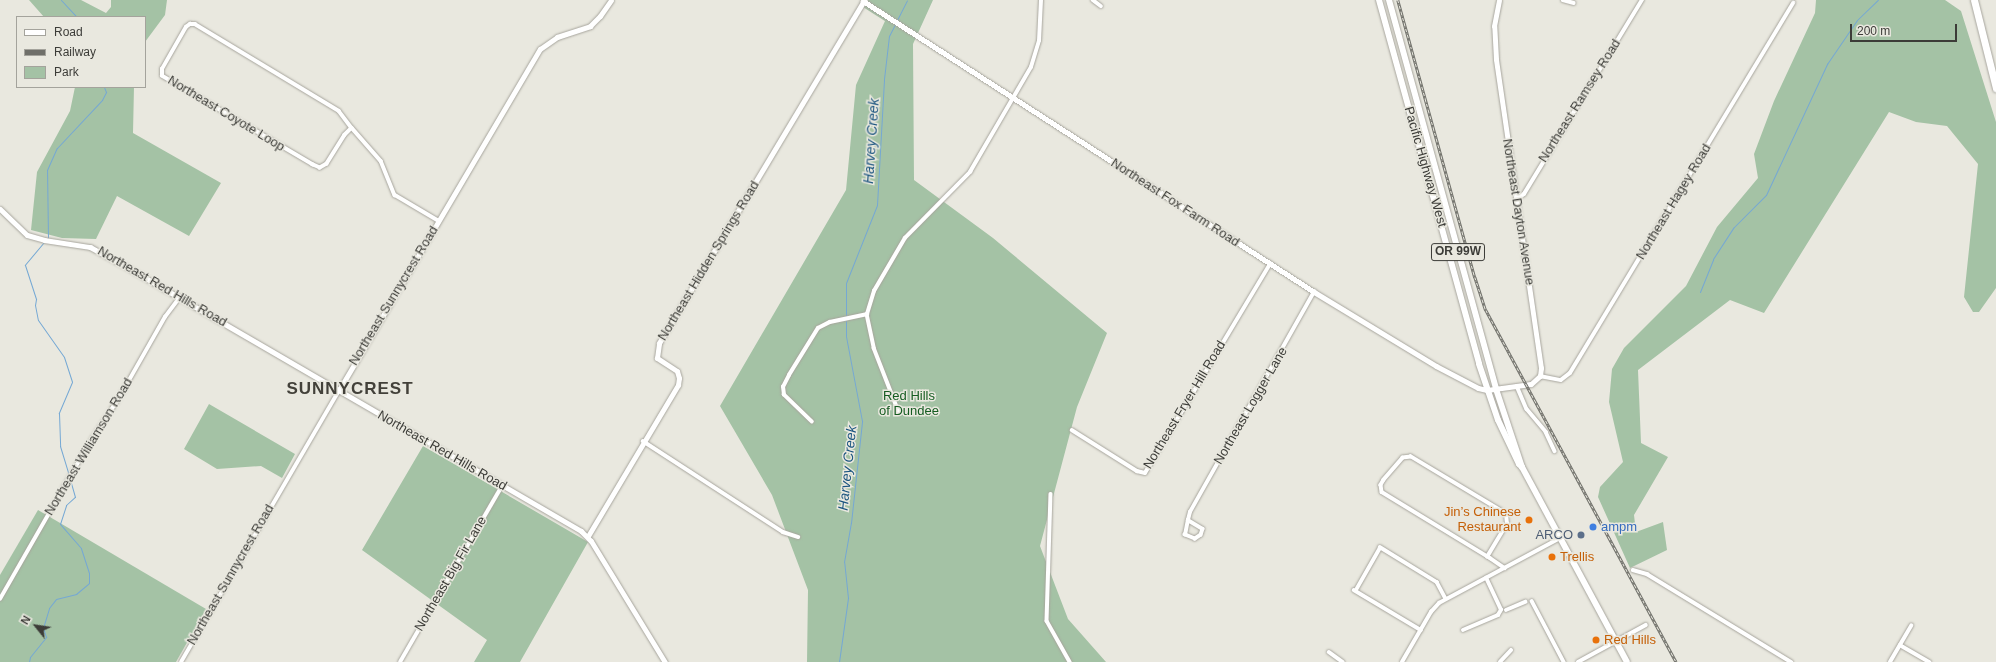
<!DOCTYPE html>
<html>
<head>
<meta charset="utf-8">
<style>
	body { margin:0 }
	#map { position:relative; width:1996px; height:662px; overflow:hidden; background:#e9e8df; font-family:Arial,sans-serif }
	div>[style] { position:absolute }
	.green>* { inset:0; background:#a4c2a5 }
	.stream>* { height:1px; margin:-0.5px; padding:0 0.5px; transform-origin:0.5px; border-radius:0.5px; background:#75a8d4 }
	.roads { filter:drop-shadow(0 0 1px #a7a59d) drop-shadow(0 0 1px #a7a59d) }
	.street>* { height:3.5px; margin:-1.75px; padding:0 1.75px; transform-origin:1.75px; border-radius:1.75px; background:#fff }
	.secondary>* { height:5px; margin:-2.5px; padding:0 2.5px; transform-origin:2.5px; border-radius:2.5px; background:#fff }
	.primary>* { height:6px; margin:-3px; padding:0 3px; transform-origin:3px; border-radius:3px; background:#fff }
	.highway>* { height:7px; margin:-3.5px; padding:0 3.5px; transform-origin:3.5px; border-radius:3.5px; background:#fff }
	.rail>* { height:2.5px; margin-top:-1.25px; transform-origin:0; background:repeating-linear-gradient(90deg,#e9e8df 0 3px,#6f6f69 0 6px); box-sizing:border-box; border-block:1px solid #6f6f69 }
	.dots>* { width:11px; height:11px; translate:-50% -50%; box-sizing:border-box; border:2px solid #e9e8df; border-radius:50% }
	span { translate:-50% -50%; white-space:nowrap; text-align:center; line-height:1.15; -webkit-text-stroke:3px #e9e8df; paint-order:stroke }
	.shield-label span { padding:1px 3px; background:#e9e8df; border:1px solid; border-radius:3px; -webkit-text-stroke-width:0 }
	.shield-label { font-size:12px; color:#3c3c38; font-weight:700 }
	.street-label { font-size:13px; color:#3c3c38 }
	.park-label { font-size:13px; color:#155c21 }
	.food-label { font-size:13px; color:#c56008 }
	.right { translate:-100% -50%; text-align:right }
	.left { translate:0 -50%; text-align:left }
	.shop-label { font-size:13px; color:#366cbe }
	.service-label { font-size:13px; color:#4e5e75 }
	.water-label { font-size:14px; color:#1a547f; font-style:italic }
	.district-label { font-size:17px; color:#43413a; font-weight:700; letter-spacing:1px }
	.legend { position:absolute; left:16px; top:16px; width:130px; height:72px; box-sizing:border-box; background:#e9e8df; border:1px solid #a4a39c; margin:0; padding:5px 7px; list-style:none; font-size:12px; color:#3c3c38 }
	.legend li { display:flex; align-items:center; gap:8px; height:20px }
	.legend b { width:20px; border:1px solid #a4a39c }
	.north { position:absolute; left:16px; top:606px; width:40px; height:40px; -webkit-text-stroke:3px #e9e8df; paint-order:stroke; rotate:300deg; font-size:11px; font-weight:700; line-height:16px; text-align:center; color:#3c3c38 }
	.north::after { content:''; display:block; margin:auto; width:14px; height:18px; background:#3c3c38; clip-path:polygon(50% 0,100% 100%,50% 72%,0 100%) }
	.scale { position:absolute; left:1850px; top:24px; width:107px; height:18px; box-sizing:border-box; border:2px solid #3c3c38; border-top:0; padding-left:5px; font-size:12px; line-height:14px; white-space:nowrap; color:#3c3c38; -webkit-text-stroke:3px #e9e8df; paint-order:stroke }
</style>
</head>
<body>
<div id="map">
	<div class="green">
		<div style="clip-path:polygon(29px 0,81px 0,106px 13px,111px 7px,111px 0,167px 0,165px 15px,145px 42px,145px 17px,44px 17px)"></div>
		<div style="clip-path:polygon(868px 0,933px 0,913px 44px,914px 180px,993px 238px,1107px 333px,1077px 407px,1040px 546px,1068px 619px,1106px 662px,807px 662px,808px 590px,772px 495px,720px 406px,846px 190px,856px 85px,885px 21px,863px 7px)"></div>
		<div style="clip-path:polygon(1816px 0,1945px 0,1961px 11px,1996px 122px,1996px 288px,1979px 312px,1973px 312px,1964px 297px,1978px 164px,1947px 126px,1916px 122px,1889px 112px,1764px 313px,1730px 300px,1638px 370px,1641px 443px,1668px 457px,1634px 515px,1636px 532px,1663px 522px,1667px 550px,1630px 568px,1598px 497px,1600px 487px,1623px 462px,1609px 402px,1612px 369px,1624px 348px,1686px 286px,1717px 227px,1758px 178px,1754px 154px,1774px 101px,1815px 13px)"></div>
		<div style="clip-path:polygon(75px 87px,134px 87px,133px 133px,221px 183px,189px 236px,117px 196px,96px 239px,62px 238px,31px 230px,37px 172px,70px 111px)"></div>
		<div style="clip-path:polygon(209px 404px,295px 454px,282px 478px,261px 466px,217px 469px,184px 449px)"></div>
		<div style="clip-path:polygon(423px 446px,588px 542px,520px 662px,474px 662px,487px 640px,362px 550px)"></div>
		<div style="clip-path:polygon(38px 510px,206px 609px,176px 662px,0 662px,0 575px)"></div>
	</div>
	<div class="stream">
		<div style="left:61px;top:0;width:23px;rotate:47deg"></div>
		<div style="left:897px;top:20px;width:22px;rotate:-63deg"></div>
		<div style="left:48px;top:238px;width:68px;rotate:-90.8deg"></div>
		<div style="left:47px;top:170px;width:24px;rotate:-66deg"></div>
		<div style="left:57px;top:148px;width:66px;rotate:-46.8deg"></div>
		<div style="left:102px;top:100px;width:9px;rotate:-63deg"></div>
		<div style="left:106px;top:92px;width:5px;rotate:-112deg"></div>
		<div style="left:44px;top:242px;width:30px;rotate:130deg"></div>
		<div style="left:25px;top:265px;width:36px;rotate:72deg"></div>
		<div style="left:36px;top:299px;width:6px;rotate:99deg"></div>
		<div style="left:35px;top:305px;width:15px;rotate:79deg"></div>
		<div style="left:38px;top:320px;width:45px;rotate:54.9deg"></div>
		<div style="left:64px;top:357px;width:26px;rotate:72deg"></div>
		<div style="left:72px;top:382px;width:34px;rotate:113deg"></div>
		<div style="left:59px;top:413px;width:33px;rotate:88deg"></div>
		<div style="left:60px;top:446px;width:31px;rotate:73deg"></div>
		<div style="left:1700px;top:292px;width:35px;rotate:-68deg"></div>
		<div style="left:1713px;top:259px;width:38px;rotate:-57deg"></div>
		<div style="left:1734px;top:227px;width:45px;rotate:-45deg"></div>
		<div style="left:1766px;top:195px;width:145px;rotate:-65deg"></div>
		<div style="left:1827px;top:64px;width:53px;rotate:-55.7deg"></div>
		<div style="left:1857px;top:20px;width:29px;rotate:-44deg"></div>
		<div style="left:846px;top:317px;width:34px;rotate:-90deg"></div>
		<div style="left:846px;top:283px;width:84px;rotate:-68.3deg"></div>
		<div style="left:877px;top:205px;width:126px;rotate:-86.8deg"></div>
		<div style="left:884px;top:79px;width:43px;rotate:-83.4deg"></div>
		<div style="left:889px;top:36px;width:13px;rotate:-63deg"></div>
		<div style="left:29px;top:662px;width:5px;rotate:-79deg"></div>
		<div style="left:30px;top:657px;width:26px;rotate:-51deg"></div>
		<div style="left:46px;top:637px;width:9px;rotate:-108deg"></div>
		<div style="left:43px;top:628px;width:21px;rotate:-73deg"></div>
		<div style="left:49px;top:608px;width:11px;rotate:-52deg"></div>
		<div style="left:56px;top:599px;width:21px;rotate:-14deg"></div>
		<div style="left:76px;top:594px;width:17px;rotate:-40deg"></div>
		<div style="left:89px;top:583px;width:10px;rotate:-90deg"></div>
		<div style="left:89px;top:573px;width:26px;rotate:-108deg"></div>
		<div style="left:81px;top:548px;width:32px;rotate:-131deg"></div>
		<div style="left:60px;top:524px;width:20px;rotate:-72deg"></div>
		<div style="left:66px;top:505px;width:12px;rotate:-42deg"></div>
		<div style="left:75px;top:497px;width:19px;rotate:-106deg"></div>
		<div style="left:839px;top:662px;width:65px;rotate:-82deg"></div>
		<div style="left:848px;top:598px;width:36px;rotate:-96deg"></div>
		<div style="left:844px;top:562px;width:40px;rotate:-80deg"></div>
		<div style="left:851px;top:523px;width:103px;rotate:-83.8deg"></div>
		<div style="left:862px;top:421px;width:86px;rotate:-100.7deg"></div>
		<div style="left:846px;top:336px;width:16px;rotate:-90deg"></div>
	</div>
	<div class="roads">
		<div class="street">
			<div style="left:1093px;top:0;width:10px;rotate:37deg"></div>
			<div style="left:1563px;top:0;width:11px;rotate:15deg"></div>
			<div style="left:190px;top:24px;width:5px"></div>
			<div style="left:195px;top:24px;width:168px;rotate:31.1deg"></div>
			<div style="left:339px;top:111px;width:21px;rotate:53deg"></div>
			<div style="left:352px;top:128px;width:10px;rotate:135deg"></div>
			<div style="left:345px;top:135px;width:34px;rotate:122deg"></div>
			<div style="left:327px;top:164px;width:8px;rotate:150deg"></div>
			<div style="left:320px;top:168px;width:8px;rotate:-157deg"></div>
			<div style="left:313px;top:165px;width:175px;rotate:-149.5deg"></div>
			<div style="left:162px;top:76px;width:7px;rotate:-90deg"></div>
			<div style="left:162px;top:69px;width:48px;rotate:-60.3deg"></div>
			<div style="left:186px;top:27px;width:5px;rotate:-37deg"></div>
			<div style="left:352px;top:128px;width:44px;rotate:48.7deg"></div>
			<div style="left:381px;top:161px;width:37px;rotate:68deg"></div>
			<div style="left:395px;top:195px;width:51px;rotate:30.6deg"></div>
			<div style="left:1516px;top:200px;width:10px;rotate:-37deg"></div>
			<div style="left:1524px;top:194px;width:227px;rotate:-58.7deg"></div>
			<div style="left:867px;top:314px;width:35px;rotate:78deg"></div>
			<div style="left:874px;top:348px;width:69px;rotate:68.7deg"></div>
			<div style="left:1540px;top:376px;width:21px;rotate:11deg"></div>
			<div style="left:1561px;top:380px;width:11px;rotate:-38deg"></div>
			<div style="left:1570px;top:373px;width:432px;rotate:-58.9deg"></div>
			<div style="left:1517px;top:386px;width:25px;rotate:67deg"></div>
			<div style="left:1527px;top:409px;width:30px;rotate:50deg"></div>
			<div style="left:1546px;top:432px;width:21px;rotate:65deg"></div>
			<div style="left:812px;top:422px;width:39px;rotate:-136deg"></div>
			<div style="left:784px;top:395px;width:8px;rotate:-97deg"></div>
			<div style="left:783px;top:387px;width:13px;rotate:-63deg"></div>
			<div style="left:789px;top:375px;width:55px;rotate:-58.3deg"></div>
			<div style="left:818px;top:328px;width:13px;rotate:-27deg"></div>
			<div style="left:830px;top:322px;width:38px;rotate:-12deg"></div>
			<div style="left:867px;top:314px;width:24px;rotate:-73deg"></div>
			<div style="left:874px;top:291px;width:61px;rotate:-59.7deg"></div>
			<div style="left:905px;top:238px;width:93px;rotate:-45.4deg"></div>
			<div style="left:970px;top:172px;width:121px;rotate:-59.8deg"></div>
			<div style="left:1031px;top:67px;width:27px;rotate:-73deg"></div>
			<div style="left:1039px;top:41px;width:41px;rotate:-87.2deg"></div>
			<div style="left:1072px;top:430px;width:77px;rotate:32.2deg"></div>
			<div style="left:1137px;top:471px;width:8px;rotate:14deg"></div>
			<div style="left:1145px;top:473px;width:244px;rotate:-59.1deg"></div>
			<div style="left:643px;top:441px;width:167px;rotate:33deg"></div>
			<div style="left:783px;top:532px;width:16px;rotate:18deg"></div>
			<div style="left:1051px;top:494px;width:127px;rotate:91.8deg"></div>
			<div style="left:1047px;top:621px;width:47px;rotate:60.7deg"></div>
			<div style="left:1188px;top:520px;width:17px;rotate:31deg"></div>
			<div style="left:1203px;top:529px;width:6px;rotate:108deg"></div>
			<div style="left:1201px;top:535px;width:7px;rotate:146deg"></div>
			<div style="left:1195px;top:539px;width:11px;rotate:-158deg"></div>
			<div style="left:1185px;top:535px;width:15px;rotate:-79deg"></div>
			<div style="left:1188px;top:520px;width:8px;rotate:-76deg"></div>
			<div style="left:1190px;top:512px;width:253px;rotate:-60.6deg"></div>
			<div style="left:1380px;top:547px;width:67px;rotate:31.6deg"></div>
			<div style="left:1437px;top:582px;width:19px;rotate:62deg"></div>
			<div style="left:1487px;top:557px;width:39px;rotate:-59deg"></div>
			<div style="left:1507px;top:524px;width:10px;rotate:-96deg"></div>
			<div style="left:1506px;top:514px;width:111px;rotate:-149deg"></div>
			<div style="left:1411px;top:457px;width:8px;rotate:173deg"></div>
			<div style="left:1403px;top:458px;width:29px;rotate:131deg"></div>
			<div style="left:1384px;top:480px;width:6px;rotate:121deg"></div>
			<div style="left:1381px;top:485px;width:7px;rotate:82deg"></div>
			<div style="left:1382px;top:492px;width:127px;rotate:31.4deg"></div>
			<div style="left:1490px;top:558px;width:18px;rotate:34deg"></div>
			<div style="left:1633px;top:570px;width:15px;rotate:16deg"></div>
			<div style="left:1647px;top:574px;width:169px;rotate:31.4deg"></div>
			<div style="left:1354px;top:590px;width:78px;rotate:30.8deg"></div>
			<div style="left:1356px;top:590px;width:48px;rotate:-60.3deg"></div>
			<div style="left:0;top:599px;width:175px;rotate:-60.2deg"></div>
			<div style="left:87px;top:447px;width:59px;rotate:-56.9deg"></div>
			<div style="left:119px;top:398px;width:93px;rotate:-60.4deg"></div>
			<div style="left:165px;top:317px;width:25px;rotate:-53deg"></div>
			<div style="left:1532px;top:601px;width:69px;rotate:62.3deg"></div>
			<div style="left:1506px;top:610px;width:21px;rotate:-23deg"></div>
			<div style="left:1463px;top:630px;width:38px;rotate:-23deg"></div>
			<div style="left:1498px;top:615px;width:6px;rotate:-59deg"></div>
			<div style="left:1501px;top:610px;width:35px;rotate:-115deg"></div>
			<div style="left:1900px;top:645px;width:34px;rotate:30deg"></div>
			<div style="left:1329px;top:652px;width:17px;rotate:36deg"></div>
			<div style="left:181px;top:662px;width:315px;rotate:-59.8deg"></div>
			<div style="left:400px;top:662px;width:203px;rotate:-59.9deg"></div>
			<div style="left:1402px;top:662px;width:58px;rotate:-59.9deg"></div>
			<div style="left:1431px;top:612px;width:12px;rotate:-48deg"></div>
			<div style="left:1439px;top:603px;width:137px;rotate:-28.2deg"></div>
			<div style="left:1500px;top:662px;width:16px;rotate:-47deg"></div>
			<div style="left:1578px;top:662px;width:77px;rotate:-28.6deg"></div>
			<div style="left:1890px;top:662px;width:42px;rotate:-59.7deg"></div>
		</div>
		<div class="secondary">
			<div style="left:863px;top:1px;width:537px;rotate:32.83deg"></div>
			<div style="left:1314px;top:292px;width:143px;rotate:31.2deg"></div>
			<div style="left:1436px;top:366px;width:47px;rotate:27.6deg"></div>
			<div style="left:1478px;top:388px;width:9px;rotate:13deg"></div>
			<div style="left:1487px;top:390px;width:44px;rotate:-7.8deg"></div>
			<div style="left:1531px;top:384px;width:12px;rotate:-42deg"></div>
			<div style="left:1540px;top:376px;width:8px;rotate:-83deg"></div>
			<div style="left:1541px;top:368px;width:312px;rotate:-98.3deg"></div>
			<div style="left:1496px;top:59px;width:33px;rotate:-93deg"></div>
			<div style="left:1494px;top:26px;width:26px;rotate:-79deg"></div>
			<div style="left:0;top:209px;width:37px;rotate:44deg"></div>
			<div style="left:27px;top:235px;width:18px;rotate:16deg"></div>
			<div style="left:44px;top:240px;width:47px;rotate:8.7deg"></div>
			<div style="left:90px;top:247px;width:38px;rotate:29deg"></div>
			<div style="left:123px;top:265px;width:530px;rotate:30.15deg"></div>
			<div style="left:581px;top:531px;width:14px;rotate:45deg"></div>
			<div style="left:591px;top:541px;width:142px;rotate:58.6deg"></div>
			<div style="left:339px;top:390px;width:396px;rotate:-59.5deg"></div>
			<div style="left:540px;top:49px;width:21px;rotate:-35deg"></div>
			<div style="left:557px;top:37px;width:35px;rotate:-18deg"></div>
			<div style="left:590px;top:26px;width:14px;rotate:-45deg"></div>
			<div style="left:600px;top:16px;width:19px;rotate:-55deg"></div>
			<div style="left:588px;top:536px;width:176px;rotate:-59.2deg"></div>
			<div style="left:678px;top:385px;width:7px;rotate:-82deg"></div>
			<div style="left:679px;top:378px;width:7px;rotate:-106deg"></div>
			<div style="left:677px;top:371px;width:24px;rotate:-147deg"></div>
			<div style="left:657px;top:358px;width:15px;rotate:-82deg"></div>
			<div style="left:659px;top:343px;width:400px;rotate:-59.1deg"></div>
		</div>
		<div class="primary">
			<div style="left:1379px;top:0;width:377px;rotate:74.6deg"></div>
			<div style="left:1479px;top:364px;width:59px;rotate:71.3deg"></div>
			<div style="left:1498px;top:420px;width:49px;rotate:64.5deg"></div>
			<div style="left:1519px;top:464px;width:4px;rotate:45deg"></div>
			<div style="left:1522px;top:467px;width:221px;rotate:61.7deg"></div>
			<div style="left:1389px;top:0;width:403px;rotate:74.6deg"></div>
			<div style="left:1496px;top:389px;width:82px;rotate:71.6deg"></div>
		</div>
		<div class="highway">
			<div style="left:1974px;top:0;width:91px;rotate:76deg"></div>
		</div>
	</div>
	<div class="rail">
		<div style="left:1398px;top:0;width:288px;rotate:74.5deg"></div>
		<div style="left:1475px;top:277px;width:35px;rotate:72deg"></div>
		<div style="left:1486px;top:310px;width:400px;rotate:61.6deg"></div>
	</div>
	<div class="dots">
		<div style="left:1529px;top:520px;background:#e8710a"></div>
		<div style="left:1593px;top:527px;background:#3f7fe0"></div>
		<div style="left:1581px;top:535px;background:#5c6f8a"></div>
		<div style="left:1552px;top:557px;background:#e8710a"></div>
		<div style="left:1596px;top:640px;background:#e8710a"></div>
	</div>
	<div class="shield-label">
		<span style="left:1458px;top:252px">OR 99W</span>
	</div>
	<div class="street-label">
		<span style="left:1580px;top:101px;rotate:-58deg">Northeast Ramsey Road</span>
		<span style="left:226px;top:114px;rotate:31deg">Northeast Coyote Loop</span>
		<span style="left:1425px;top:167px;rotate:74deg">Pacific Highway West</span>
		<span style="left:1674px;top:202px;rotate:-59deg">Northeast Hagey Road</span>
		<span style="left:1175px;top:203px;rotate:33deg">Northeast Fox Farm Road</span>
		<span style="left:1518px;top:212px;rotate:81deg">Northeast Dayton Avenue</span>
		<span style="left:709px;top:261px;rotate:-59deg">Northeast Hidden Springs Road</span>
		<span style="left:162px;top:287px;rotate:30deg">Northeast Red Hills Road</span>
		<span style="left:394px;top:296px;rotate:-59deg">Northeast Sunnycrest Road</span>
		<span style="left:1185px;top:405px;rotate:-59deg">Northeast Fryer Hill Road</span>
		<span style="left:1251px;top:406px;rotate:-60deg">Northeast Logger Lane</span>
		<span style="left:89px;top:447px;rotate:-59deg">Northeast Williamson Road</span>
		<span style="left:442px;top:451px;rotate:30deg">Northeast Red Hills Road</span>
		<span style="left:451px;top:574px;rotate:-60deg">Northeast Big Fir Lane</span>
		<span style="left:231px;top:575px;rotate:-60deg">Northeast Sunnycrest Road</span>
	</div>
	<div class="park-label">
		<span style="left:909px;top:404px">Red Hills<br>of Dundee</span>
	</div>
	<div class="food-label">
		<span class="right" style="left:1521px;top:520px">Jin’s Chinese<br>Restaurant</span>
		<span class="left" style="left:1560px;top:557px">Trellis</span>
		<span class="left" style="left:1604px;top:640px">Red Hills</span>
	</div>
	<div class="shop-label">
		<span class="left" style="left:1601px;top:527px">ampm</span>
	</div>
	<div class="service-label">
		<span class="right" style="left:1573px;top:535px">ARCO</span>
	</div>
	<div class="water-label">
		<span style="left:871px;top:141px;rotate:-86deg">Harvey Creek</span>
		<span style="left:847px;top:468px;rotate:-84deg">Harvey Creek</span>
	</div>
	<div class="district-label">
		<span style="left:350px;top:389px">SUNNYCREST</span>
	</div>
	<ul class="legend">
	<li><b style="height:5px;background:#fff"></b>Road</li>
	<li><b style="height:5px;background:#6f6f69"></b>Railway</li>
	<li><b style="height:11px;background:#a4c2a5"></b>Park</li>
	</ul>
	<div class="north">N</div>
	<div class="scale">200 m</div>
</div>
</body>
</html>
